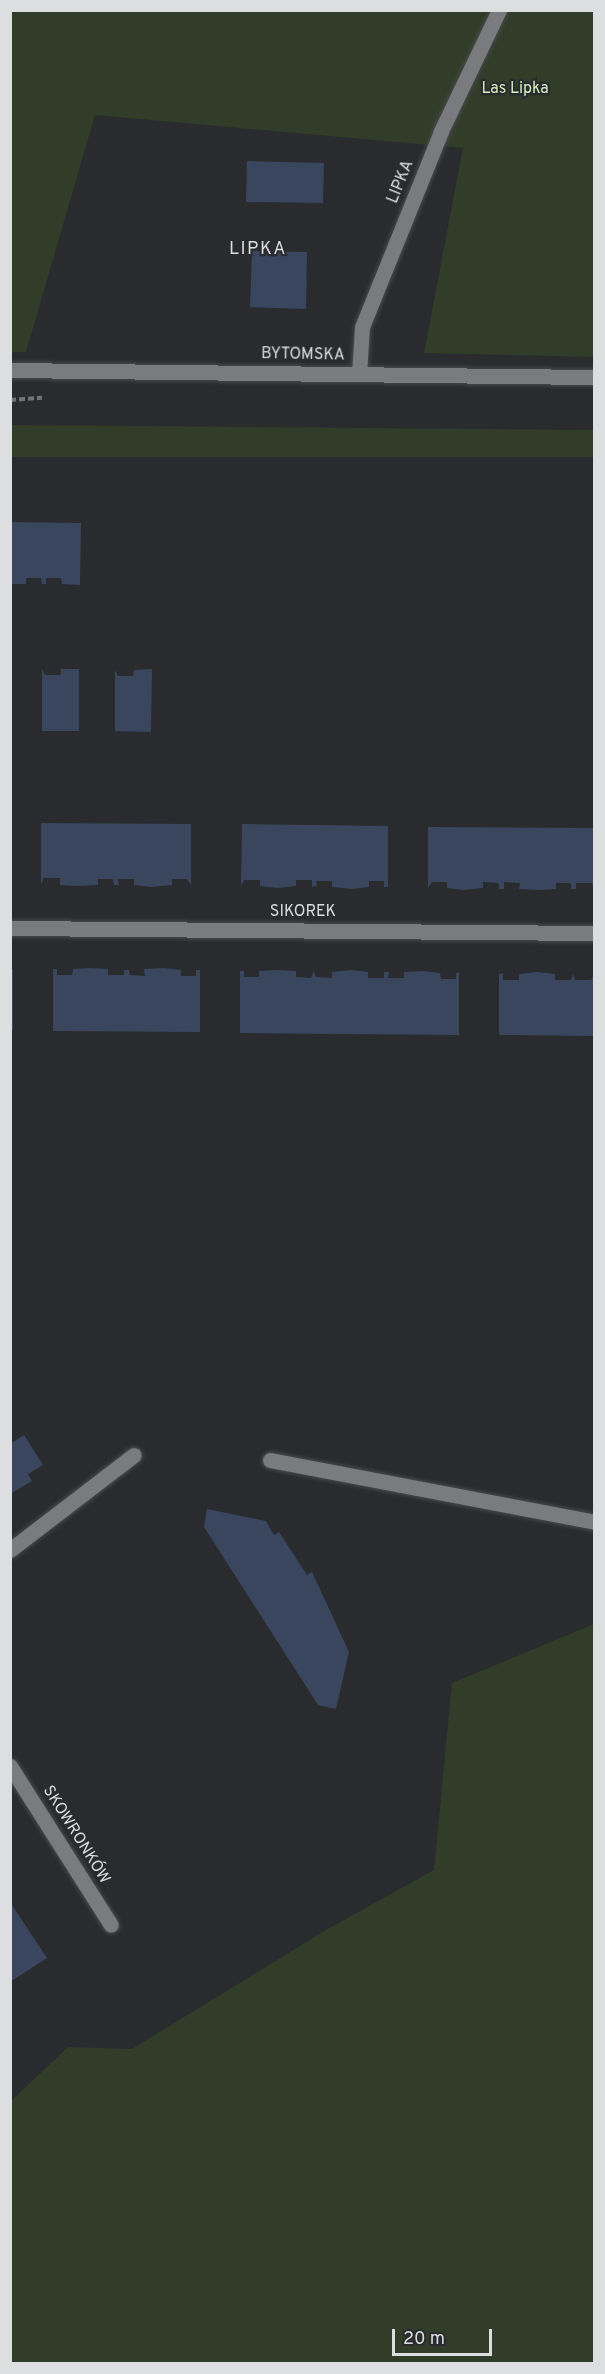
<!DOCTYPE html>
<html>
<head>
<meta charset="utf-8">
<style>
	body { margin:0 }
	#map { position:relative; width:605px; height:2374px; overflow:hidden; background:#292b2e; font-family:Overpass,sans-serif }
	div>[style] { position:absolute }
	.green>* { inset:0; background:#313d29 }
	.building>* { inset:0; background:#3a465e }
	.path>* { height:4px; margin-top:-2px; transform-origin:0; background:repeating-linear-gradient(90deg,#717375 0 6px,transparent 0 9px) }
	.roads { filter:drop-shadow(0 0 2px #47494b) drop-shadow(0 0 2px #47494b) }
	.lane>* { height:15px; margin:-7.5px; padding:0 7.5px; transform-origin:7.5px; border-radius:7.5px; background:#797b7e }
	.street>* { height:15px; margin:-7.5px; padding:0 7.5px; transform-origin:7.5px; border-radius:7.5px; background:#797b7e }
	.secondary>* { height:15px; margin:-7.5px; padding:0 7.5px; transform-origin:7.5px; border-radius:7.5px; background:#797b7e }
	span { translate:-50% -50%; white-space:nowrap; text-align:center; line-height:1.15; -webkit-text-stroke:4.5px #292b2e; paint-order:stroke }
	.park-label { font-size:16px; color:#d1efbd }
	.street-label { font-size:16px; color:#dddee0 }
	.neighbourhood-label { font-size:18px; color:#dddee0; letter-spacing:1.5px }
	.frame { position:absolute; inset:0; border:12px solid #dddee0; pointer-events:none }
	.scale { position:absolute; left:392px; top:2329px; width:100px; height:27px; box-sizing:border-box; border:3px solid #dddee0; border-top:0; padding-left:8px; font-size:18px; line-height:21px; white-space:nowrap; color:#dddee0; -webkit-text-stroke:4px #292b2e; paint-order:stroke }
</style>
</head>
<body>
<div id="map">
	<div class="green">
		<div style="clip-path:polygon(11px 11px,594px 11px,594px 357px,424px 353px,463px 148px,95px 115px,26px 352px,11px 352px)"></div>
		<div style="clip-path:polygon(11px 425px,594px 430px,594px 457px,11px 457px)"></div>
		<div style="clip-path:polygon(594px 1624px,594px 2363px,11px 2363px,11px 2101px,68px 2047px,132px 2049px,326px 1930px,434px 1870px,452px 1683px)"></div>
	</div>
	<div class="building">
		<div style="clip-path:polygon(247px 161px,324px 163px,323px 203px,246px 202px)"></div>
		<div style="clip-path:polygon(252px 251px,307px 252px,306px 309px,250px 307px)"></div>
		<div style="clip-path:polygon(10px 522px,81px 523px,80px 585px,62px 584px,61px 578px,46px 578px,46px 584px,42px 584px,41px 578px,26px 578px,26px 584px,10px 584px)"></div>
		<div style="clip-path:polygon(42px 669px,45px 675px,61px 675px,61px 669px,79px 669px,79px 731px,42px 731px)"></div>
		<div style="clip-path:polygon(152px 669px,151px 732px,115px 731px,115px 670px,118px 676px,133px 676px,134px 670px)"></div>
		<div style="clip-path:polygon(41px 823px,191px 824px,191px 885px,187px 879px,172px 879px,172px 885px,151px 887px,134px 885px,134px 879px,118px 879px,119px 885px,114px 885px,113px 879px,98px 879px,98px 885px,77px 886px,60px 885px,60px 878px,44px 878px,41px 884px)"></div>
		<div style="clip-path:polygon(242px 824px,388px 826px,388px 887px,384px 887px,384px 881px,369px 881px,369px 887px,352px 889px,332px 887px,332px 881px,316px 881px,317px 886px,312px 887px,312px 880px,296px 880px,296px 886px,277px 888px,260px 886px,260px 880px,244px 880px,241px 886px)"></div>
		<div style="clip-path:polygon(428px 827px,594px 828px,594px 889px,592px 883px,576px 883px,576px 889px,571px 889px,571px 883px,556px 883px,556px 889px,539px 890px,519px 889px,520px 883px,504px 882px,504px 889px,499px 889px,499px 883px,483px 882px,483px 888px,463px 890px,447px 888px,447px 882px,432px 882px,428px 888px)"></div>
		<div style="clip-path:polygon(90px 968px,108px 969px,108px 975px,124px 975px,124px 970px,129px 970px,130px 975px,145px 976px,144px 969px,164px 968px,181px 970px,181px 976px,196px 976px,196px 970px,200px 970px,200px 1032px,53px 1031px,53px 969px,57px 969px,57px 975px,72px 975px,73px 969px)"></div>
		<div style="clip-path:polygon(10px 969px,13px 969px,13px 1030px,10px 1030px)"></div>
		<div style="clip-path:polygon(278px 970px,296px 971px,296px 977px,311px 978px,314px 971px,316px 977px,332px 978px,332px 972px,351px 970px,368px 972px,368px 978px,384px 978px,384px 972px,389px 972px,388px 978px,404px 978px,404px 972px,422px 971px,440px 973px,441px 979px,456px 979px,456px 973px,459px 973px,459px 1035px,240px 1033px,240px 971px,244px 971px,244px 977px,259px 977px,259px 971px)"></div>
		<div style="clip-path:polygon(537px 972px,555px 974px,555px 980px,571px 980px,573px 974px,575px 980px,591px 980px,594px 974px,594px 1036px,499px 1035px,499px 974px,503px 973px,503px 980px,519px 980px,519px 974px)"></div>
		<div style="clip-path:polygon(24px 1435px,43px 1465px,28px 1474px,32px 1481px,10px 1494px,10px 1444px)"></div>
		<div style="clip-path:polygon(207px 1509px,266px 1521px,274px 1535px,279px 1532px,307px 1575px,312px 1572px,349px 1652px,336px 1709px,318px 1705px,204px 1527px)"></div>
		<div style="clip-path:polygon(10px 1902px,47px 1958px,10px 1982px)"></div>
	</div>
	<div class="path">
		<div style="left:10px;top:400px;width:32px;rotate:-4deg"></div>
	</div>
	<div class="roads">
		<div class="lane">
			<div style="left:270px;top:1460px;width:330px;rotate:10.8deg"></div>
		</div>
		<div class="street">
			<div style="left:359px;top:374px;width:47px;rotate:-86.3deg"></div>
			<div style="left:362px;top:327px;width:211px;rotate:-68deg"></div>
			<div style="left:441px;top:131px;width:134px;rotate:-64.4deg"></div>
			<div style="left:10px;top:928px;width:584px;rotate:0.49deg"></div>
			<div style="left:10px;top:1550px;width:156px;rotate:-37.5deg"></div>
			<div style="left:10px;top:1766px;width:188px;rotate:57.6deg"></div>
		</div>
		<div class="secondary">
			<div style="left:10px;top:370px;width:584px;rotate:0.69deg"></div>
		</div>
	</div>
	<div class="park-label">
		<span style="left:515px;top:89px">Las Lipka</span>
	</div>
	<div class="street-label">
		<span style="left:401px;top:182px;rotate:-68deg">LIPKA</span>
		<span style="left:303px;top:355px;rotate:1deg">BYTOMSKA</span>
		<span style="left:303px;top:912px">SIKOREK</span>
		<span style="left:76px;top:1835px;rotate:58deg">SKOWRONKÓW</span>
	</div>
	<div class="neighbourhood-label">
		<span style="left:258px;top:250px">LIPKA</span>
	</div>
	<div class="frame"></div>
	<div class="scale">20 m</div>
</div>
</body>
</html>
